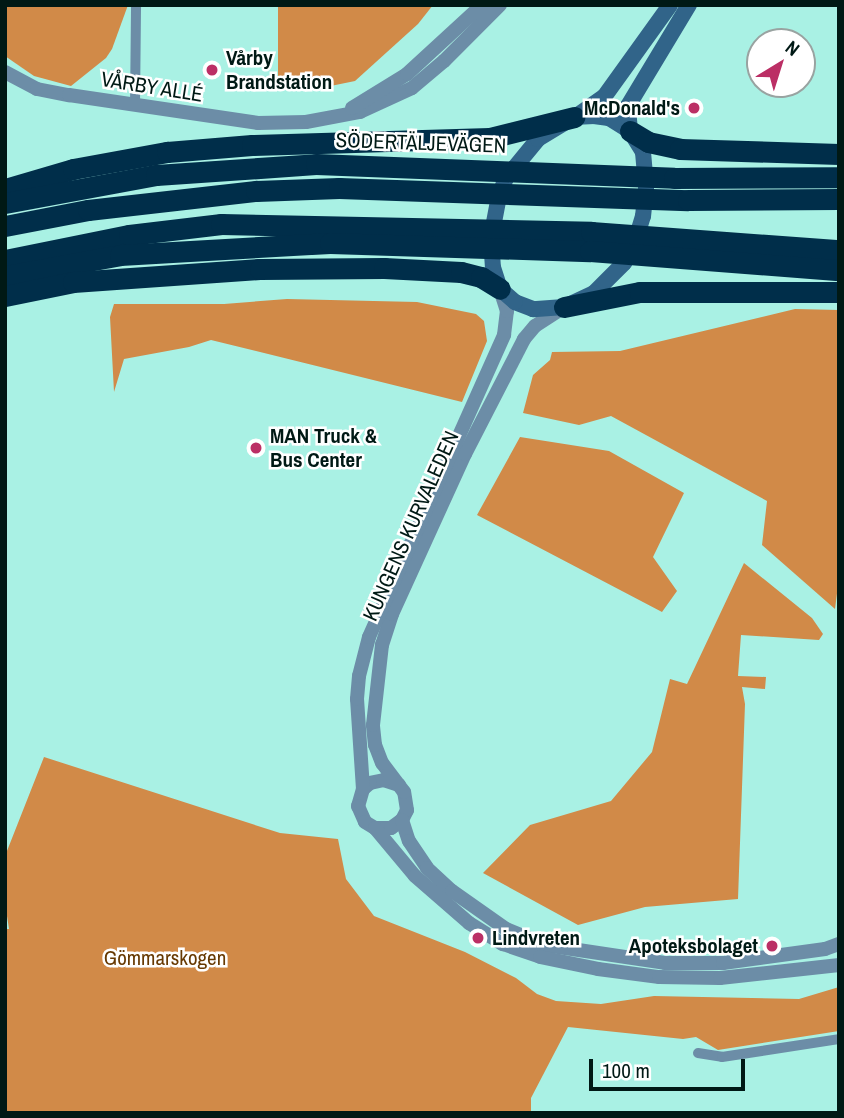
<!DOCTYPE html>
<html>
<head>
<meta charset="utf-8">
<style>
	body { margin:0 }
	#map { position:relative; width:844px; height:1118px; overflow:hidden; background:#a9f1e4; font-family:"Archivo Narrow",sans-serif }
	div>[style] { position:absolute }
	.forest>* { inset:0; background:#d18a48 }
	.minor>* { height:10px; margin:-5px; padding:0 5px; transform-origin:5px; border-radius:5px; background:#6c8da7 }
	.tertiary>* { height:14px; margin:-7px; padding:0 7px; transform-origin:7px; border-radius:7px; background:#6c8da7 }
	.secondary>* { height:16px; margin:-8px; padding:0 8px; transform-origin:8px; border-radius:8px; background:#316489 }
	.motorway>* { height:21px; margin:-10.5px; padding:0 10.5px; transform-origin:10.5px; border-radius:10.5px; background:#002e4a }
	.dots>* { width:19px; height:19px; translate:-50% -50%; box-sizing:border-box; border:4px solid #fff; border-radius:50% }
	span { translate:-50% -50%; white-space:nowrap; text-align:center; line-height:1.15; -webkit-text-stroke:5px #fff; paint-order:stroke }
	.poi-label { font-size:21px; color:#001915; font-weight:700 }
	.left { translate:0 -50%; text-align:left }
	.right { translate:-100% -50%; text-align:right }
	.street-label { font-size:21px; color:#001915 }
	.park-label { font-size:21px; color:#673902 }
	.frame { position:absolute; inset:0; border:7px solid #001915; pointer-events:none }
	.north { position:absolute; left:746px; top:28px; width:70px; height:70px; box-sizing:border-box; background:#fff; border:2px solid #99a3a1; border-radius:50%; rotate:38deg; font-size:19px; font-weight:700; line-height:28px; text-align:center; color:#001915 }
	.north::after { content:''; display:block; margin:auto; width:24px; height:32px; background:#bb2f65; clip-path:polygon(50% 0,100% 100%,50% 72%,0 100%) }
	.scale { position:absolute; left:589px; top:1059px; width:156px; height:32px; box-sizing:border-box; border:4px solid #001915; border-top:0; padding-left:9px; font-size:21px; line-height:24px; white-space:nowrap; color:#001915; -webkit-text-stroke:5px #fff; paint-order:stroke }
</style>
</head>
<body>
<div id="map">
	<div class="forest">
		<div style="clip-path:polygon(5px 5px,128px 5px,112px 49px,106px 58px,71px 86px,34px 76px,5px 56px)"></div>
		<div style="clip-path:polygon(278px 5px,433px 5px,418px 24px,355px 81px,311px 90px,278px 89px)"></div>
		<div style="clip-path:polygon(287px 299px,417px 302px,476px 314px,484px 321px,487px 341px,462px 402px,211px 340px,189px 347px,124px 359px,114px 392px,110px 317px,114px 304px,224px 304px)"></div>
		<div style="clip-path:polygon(795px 309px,839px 310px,839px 578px,835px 609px,762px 545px,767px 501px,611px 416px,579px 425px,523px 413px,533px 375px,550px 360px,552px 352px,620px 351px)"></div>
		<div style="clip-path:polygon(520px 437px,609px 451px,684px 493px,653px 557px,677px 591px,662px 612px,477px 515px)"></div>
		<div style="clip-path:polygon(744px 563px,812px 618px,823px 634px,819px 640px,741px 635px,738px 676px,766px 677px,765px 689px,742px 687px,745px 704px,738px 899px,645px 907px,578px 925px,483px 873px,530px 825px,611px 801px,652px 752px,670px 679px,687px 684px)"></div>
		<div style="clip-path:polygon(44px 757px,280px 833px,338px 839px,346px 879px,374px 916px,465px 952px,516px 978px,537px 994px,556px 1001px,601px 1004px,654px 996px,799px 999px,839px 987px,839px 1031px,718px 1050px,696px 1037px,683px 1039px,568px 1027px,531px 1098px,531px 1113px,5px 1113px,5px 929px,9px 929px,5px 903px,5px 856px)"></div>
	</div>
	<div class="minor">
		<div style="left:135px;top:105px;width:100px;rotate:-89.4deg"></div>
		<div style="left:698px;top:1053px;width:24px;rotate:9deg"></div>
		<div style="left:722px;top:1057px;width:118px;rotate:-8.7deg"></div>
	</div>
	<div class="tertiary">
		<div style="left:5px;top:72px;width:36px;rotate:28deg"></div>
		<div style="left:37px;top:89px;width:33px;rotate:11deg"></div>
		<div style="left:69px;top:95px;width:191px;rotate:8.4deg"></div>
		<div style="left:258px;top:123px;width:48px;rotate:-1.2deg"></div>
		<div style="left:306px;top:122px;width:55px;rotate:-10.5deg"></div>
		<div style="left:360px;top:112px;width:57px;rotate:-24.8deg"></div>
		<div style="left:412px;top:88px;width:42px;rotate:-40.2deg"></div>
		<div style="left:444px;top:61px;width:79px;rotate:-45deg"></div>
		<div style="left:352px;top:108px;width:65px;rotate:-31.7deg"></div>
		<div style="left:407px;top:74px;width:102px;rotate:-42.6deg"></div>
		<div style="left:399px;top:785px;width:16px;rotate:-162deg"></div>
		<div style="left:384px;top:780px;width:14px;rotate:168deg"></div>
		<div style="left:370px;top:783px;width:9px;rotate:139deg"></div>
		<div style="left:363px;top:789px;width:18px;rotate:106deg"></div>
		<div style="left:358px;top:806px;width:17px;rotate:66deg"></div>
		<div style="left:365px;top:822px;width:12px;rotate:31deg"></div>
		<div style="left:375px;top:828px;width:16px"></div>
		<div style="left:391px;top:828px;width:14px;rotate:-36deg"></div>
		<div style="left:402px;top:820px;width:11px;rotate:-63deg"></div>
		<div style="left:407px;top:810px;width:18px;rotate:-99deg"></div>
		<div style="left:404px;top:792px;width:36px;rotate:-127deg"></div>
		<div style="left:382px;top:763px;width:19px;rotate:-111deg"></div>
		<div style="left:375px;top:745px;width:20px;rotate:-96deg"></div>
		<div style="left:373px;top:725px;width:81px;rotate:-83.6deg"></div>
		<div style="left:382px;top:645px;width:33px;rotate:-72deg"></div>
		<div style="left:392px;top:614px;width:176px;rotate:-65.5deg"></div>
		<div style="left:465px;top:454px;width:129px;rotate:-62.8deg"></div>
		<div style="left:524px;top:339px;width:17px;rotate:-50deg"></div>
		<div style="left:535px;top:326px;width:35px;rotate:-33deg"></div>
		<div style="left:363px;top:789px;width:90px;rotate:-93.8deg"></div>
		<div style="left:357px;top:699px;width:23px;rotate:-85deg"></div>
		<div style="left:359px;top:676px;width:40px;rotate:-75.6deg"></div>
		<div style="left:369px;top:637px;width:331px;rotate:-65.9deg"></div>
		<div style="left:504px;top:335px;width:24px;rotate:-83deg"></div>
		<div style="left:507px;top:311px;width:23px;rotate:-108deg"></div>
		<div style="left:402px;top:820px;width:22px;rotate:72deg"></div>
		<div style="left:409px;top:841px;width:32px;rotate:56deg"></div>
		<div style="left:427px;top:868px;width:34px;rotate:43deg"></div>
		<div style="left:452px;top:891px;width:66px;rotate:35.1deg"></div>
		<div style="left:506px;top:929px;width:42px;rotate:22.3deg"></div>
		<div style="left:545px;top:945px;width:121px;rotate:8.5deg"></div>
		<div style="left:665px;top:963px;width:58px"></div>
		<div style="left:723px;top:963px;width:103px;rotate:-7.8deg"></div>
		<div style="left:825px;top:949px;width:15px;rotate:-20deg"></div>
		<div style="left:375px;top:828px;width:62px;rotate:50.2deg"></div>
		<div style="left:415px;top:876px;width:72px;rotate:41deg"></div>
		<div style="left:469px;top:923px;width:40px;rotate:32deg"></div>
		<div style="left:503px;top:944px;width:39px;rotate:19deg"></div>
		<div style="left:540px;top:957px;width:59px;rotate:11.7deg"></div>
		<div style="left:598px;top:969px;width:62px;rotate:7.5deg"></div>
		<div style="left:659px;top:977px;width:61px;rotate:0.9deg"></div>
		<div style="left:720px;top:978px;width:120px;rotate:-6.2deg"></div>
	</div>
	<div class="secondary">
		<div style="left:594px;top:116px;width:15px;rotate:8deg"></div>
		<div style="left:609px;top:118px;width:25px;rotate:32deg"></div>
		<div style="left:630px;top:131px;width:25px;rotate:58deg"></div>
		<div style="left:643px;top:152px;width:36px;rotate:85deg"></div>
		<div style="left:646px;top:188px;width:28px;rotate:96deg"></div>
		<div style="left:643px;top:216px;width:34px;rotate:107deg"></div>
		<div style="left:633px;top:248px;width:17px;rotate:121deg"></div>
		<div style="left:624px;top:263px;width:42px;rotate:135deg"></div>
		<div style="left:594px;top:293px;width:33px;rotate:155deg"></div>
		<div style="left:564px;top:307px;width:31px;rotate:176deg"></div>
		<div style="left:533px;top:309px;width:19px;rotate:-159deg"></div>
		<div style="left:515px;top:302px;width:20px;rotate:-139deg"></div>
		<div style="left:500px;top:289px;width:22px;rotate:-108deg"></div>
		<div style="left:493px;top:268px;width:30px;rotate:-94deg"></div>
		<div style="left:491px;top:238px;width:43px;rotate:-79.2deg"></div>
		<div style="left:499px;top:196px;width:19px;rotate:-69deg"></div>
		<div style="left:506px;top:178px;width:50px;rotate:-50.6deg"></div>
		<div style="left:538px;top:139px;width:42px;rotate:-31.4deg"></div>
		<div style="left:574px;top:117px;width:20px;rotate:-3deg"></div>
		<div style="left:575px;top:117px;width:35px;rotate:-35deg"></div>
		<div style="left:604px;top:97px;width:113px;rotate:-54.3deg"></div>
		<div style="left:630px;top:131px;width:25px;rotate:-95deg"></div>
		<div style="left:628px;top:106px;width:118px;rotate:-58.9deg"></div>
	</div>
	<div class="motorway">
		<div style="left:630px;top:131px;width:21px;rotate:31deg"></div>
		<div style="left:648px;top:142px;width:33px;rotate:12deg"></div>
		<div style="left:680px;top:149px;width:159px;rotate:1.8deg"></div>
		<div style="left:5px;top:189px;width:71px;rotate:-16.4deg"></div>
		<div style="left:73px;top:169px;width:96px;rotate:-10.3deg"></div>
		<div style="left:167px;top:152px;width:85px;rotate:-4.7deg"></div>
		<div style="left:252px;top:145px;width:238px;rotate:-1.7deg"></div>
		<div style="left:490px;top:138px;width:87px;rotate:-14deg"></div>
		<div style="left:5px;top:203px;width:154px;rotate:-10.5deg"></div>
		<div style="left:156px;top:175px;width:160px;rotate:-3.9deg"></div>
		<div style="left:316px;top:164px;width:358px;rotate:2.2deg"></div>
		<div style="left:674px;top:178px;width:165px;rotate:-0.3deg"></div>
		<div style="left:5px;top:226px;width:85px;rotate:-10.9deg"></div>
		<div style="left:88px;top:210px;width:169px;rotate:-6.5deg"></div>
		<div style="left:256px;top:191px;width:83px;rotate:-2.1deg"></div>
		<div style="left:339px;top:188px;width:349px;rotate:2deg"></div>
		<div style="left:688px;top:200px;width:151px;rotate:-0.4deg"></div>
		<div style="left:5px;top:260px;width:126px;rotate:-11.4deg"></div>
		<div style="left:129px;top:235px;width:93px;rotate:-6.8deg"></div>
		<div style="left:221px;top:224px;width:370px;rotate:1.2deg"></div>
		<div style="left:591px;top:232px;width:249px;rotate:4.2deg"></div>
		<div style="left:5px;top:276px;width:117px;rotate:-10.3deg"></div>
		<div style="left:120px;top:255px;width:210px;rotate:-3.3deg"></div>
		<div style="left:330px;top:243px;width:260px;rotate:1.8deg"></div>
		<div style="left:590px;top:251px;width:250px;rotate:4.4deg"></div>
		<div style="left:5px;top:296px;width:69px;rotate:-11.6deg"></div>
		<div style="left:73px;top:282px;width:187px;rotate:-4deg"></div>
		<div style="left:260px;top:269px;width:124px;rotate:-0.5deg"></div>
		<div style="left:384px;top:268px;width:77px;rotate:3deg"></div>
		<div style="left:461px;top:272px;width:21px;rotate:14deg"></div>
		<div style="left:481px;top:277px;width:22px;rotate:32deg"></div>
		<div style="left:564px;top:307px;width:77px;rotate:-11.2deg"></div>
		<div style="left:640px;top:292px;width:199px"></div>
	</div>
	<div class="dots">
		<div style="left:212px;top:70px;background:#bb2f65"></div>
		<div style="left:694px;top:108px;background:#bb2f65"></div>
		<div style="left:256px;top:448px;background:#bb2f65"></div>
		<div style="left:478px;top:938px;background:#bb2f65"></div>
		<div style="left:772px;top:946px;background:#bb2f65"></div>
	</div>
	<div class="poi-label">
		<span class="left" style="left:226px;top:70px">Vårby<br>Brandstation</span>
		<span class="right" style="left:680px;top:108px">McDonald's</span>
		<span class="left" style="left:270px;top:448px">MAN Truck &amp;<br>Bus Center</span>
		<span class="left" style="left:492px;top:938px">Lindvreten</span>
		<span class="right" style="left:758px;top:946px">Apoteksbolaget</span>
	</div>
	<div class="street-label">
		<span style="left:152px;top:87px;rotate:9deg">VÅRBY ALLÉ</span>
		<span style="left:421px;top:143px;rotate:2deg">SÖDERTÄLJEVÄGEN</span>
		<span style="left:411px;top:526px;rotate:-66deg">KUNGENS KURVALEDEN</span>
	</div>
	<div class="park-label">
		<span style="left:165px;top:958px">Gömmarskogen</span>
	</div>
	<div class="frame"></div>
	<div class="north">N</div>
	<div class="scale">100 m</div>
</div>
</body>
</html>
